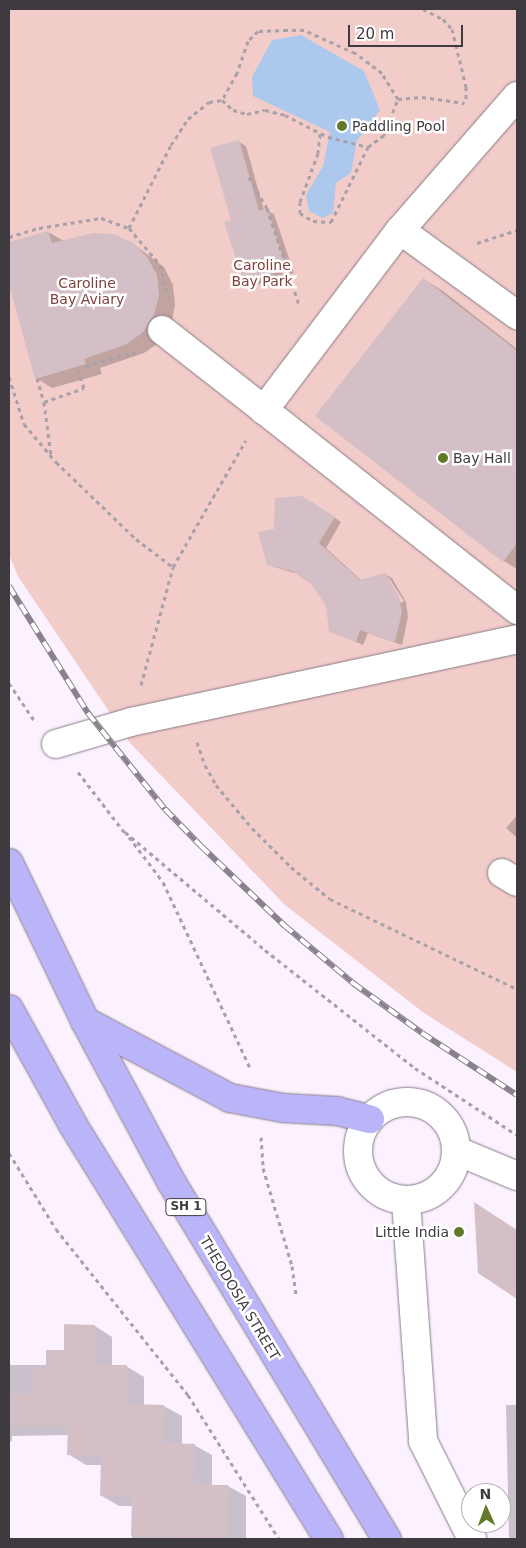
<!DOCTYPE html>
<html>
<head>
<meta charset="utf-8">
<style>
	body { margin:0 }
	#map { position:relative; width:526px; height:1548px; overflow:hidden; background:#fcf1fe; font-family:"DejaVu Sans",sans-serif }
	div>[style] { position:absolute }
	.green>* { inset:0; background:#f2ccc8 }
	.water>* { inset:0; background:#adc8ed }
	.shadow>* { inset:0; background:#0003 }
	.building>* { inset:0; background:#d4bfc7 }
	.path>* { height:3px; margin-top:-1.5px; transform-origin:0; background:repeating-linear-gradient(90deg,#a8a0aa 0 4px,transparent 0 8px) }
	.roads { filter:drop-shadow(0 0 1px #867b89) drop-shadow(0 0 1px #867b89) }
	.minor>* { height:28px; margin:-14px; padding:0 14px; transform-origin:14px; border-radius:14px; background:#fff }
	.minor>.ring { margin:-14px; padding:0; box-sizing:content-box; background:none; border:28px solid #fff; border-radius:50% }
	.highway>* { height:28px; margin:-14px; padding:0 14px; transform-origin:14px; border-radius:14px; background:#bab4f8 }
	.rail>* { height:5.5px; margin-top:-2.75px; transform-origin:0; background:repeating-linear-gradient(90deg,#fff 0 11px,#8a828b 0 22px); box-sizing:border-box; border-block:1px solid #8a828b }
	.dots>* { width:14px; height:14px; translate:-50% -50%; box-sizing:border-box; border:2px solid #fff; border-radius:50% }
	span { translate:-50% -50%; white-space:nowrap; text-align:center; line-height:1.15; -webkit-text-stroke:5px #fff; paint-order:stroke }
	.shield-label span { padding:1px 4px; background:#fff; border:1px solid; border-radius:4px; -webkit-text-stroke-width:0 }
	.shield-label { font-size:12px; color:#3f3a40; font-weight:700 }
	.poi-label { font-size:14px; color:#3f3a40 }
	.left { translate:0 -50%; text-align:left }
	.right { translate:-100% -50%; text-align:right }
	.park-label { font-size:14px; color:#81413b }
	.street-label { font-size:14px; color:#3f3a40 }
	.frame { position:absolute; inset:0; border:10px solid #3f3a40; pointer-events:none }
	.north { position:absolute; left:461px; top:1483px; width:50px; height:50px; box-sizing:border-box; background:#fff; border:1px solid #b2b0b3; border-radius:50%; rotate:358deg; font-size:14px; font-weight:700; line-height:20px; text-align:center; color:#3f3a40 }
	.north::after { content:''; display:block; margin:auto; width:18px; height:22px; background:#62792b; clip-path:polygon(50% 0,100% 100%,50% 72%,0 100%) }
	.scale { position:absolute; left:348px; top:25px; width:115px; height:22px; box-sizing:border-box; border:2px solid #3f3a40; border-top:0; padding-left:6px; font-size:15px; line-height:18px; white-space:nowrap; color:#3f3a40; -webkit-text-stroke:4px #fff; paint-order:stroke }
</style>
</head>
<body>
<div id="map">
	<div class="green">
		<div style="clip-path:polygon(9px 9px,517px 9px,517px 1072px,424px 1013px,285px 905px,131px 744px,19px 578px,9px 555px)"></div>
	</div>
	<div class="water">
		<div style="clip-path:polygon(301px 35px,364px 71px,380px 110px,357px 141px,351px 173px,336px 183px,333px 213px,323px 218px,309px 211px,306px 195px,323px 166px,330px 132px,253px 96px,252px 77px,272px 40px)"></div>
	</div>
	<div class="shadow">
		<div style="clip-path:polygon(239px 142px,246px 146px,264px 210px,274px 214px,294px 273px,252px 286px,245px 282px,232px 221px)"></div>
		<div style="clip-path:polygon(48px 232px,64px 241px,132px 243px,164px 267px,173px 285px,175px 305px,171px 325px,160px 342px,144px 353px,100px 368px,102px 374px,52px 388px,36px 378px,9px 280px,9px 243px)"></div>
		<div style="clip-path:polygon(423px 279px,443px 291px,517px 349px,517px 569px,504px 561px)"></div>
		<div style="clip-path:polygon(evenodd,310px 501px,341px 522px,326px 548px,362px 581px,384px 574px,392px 578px,406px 602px,408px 617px,402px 645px,368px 633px,363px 645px,330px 631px,327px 606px,312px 584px,298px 574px,268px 565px,275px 530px,310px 501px,386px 578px,389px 578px,404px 601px,401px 603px,386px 578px)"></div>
		<div style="clip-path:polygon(517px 815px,517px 838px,506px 828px)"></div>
		<div style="clip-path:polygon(475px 1204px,517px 1231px,517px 1298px,479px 1272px)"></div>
		<div style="clip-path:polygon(95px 1326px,112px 1337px,112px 1366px,126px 1366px,144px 1377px,144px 1406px,164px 1406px,182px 1416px,182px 1445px,194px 1445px,212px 1455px,212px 1486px,228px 1486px,246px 1496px,246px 1538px,248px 1539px,132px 1539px,133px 1506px,119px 1506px,102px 1496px,102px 1465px,86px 1465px,68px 1454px,69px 1435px,12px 1436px,12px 1441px,9px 1442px,9px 1365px,47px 1365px)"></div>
		<div style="clip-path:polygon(506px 1405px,517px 1405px,517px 1539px,509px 1539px)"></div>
	</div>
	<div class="building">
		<div style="clip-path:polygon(239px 140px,259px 211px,267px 208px,287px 269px,244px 283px,224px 222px,231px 220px,210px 148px)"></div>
		<div style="clip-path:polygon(48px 231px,52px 243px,93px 233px,113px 234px,132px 242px,147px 257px,157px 275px,159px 295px,154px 315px,143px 332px,127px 344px,84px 359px,86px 364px,35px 379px,9px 285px,9px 242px)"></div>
		<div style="clip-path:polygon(423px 278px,517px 351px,517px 543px,503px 562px,315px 416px)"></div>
		<div style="clip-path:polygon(302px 496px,335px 517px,319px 543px,360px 580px,385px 573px,399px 597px,402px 612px,395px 642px,360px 630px,356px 642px,329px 632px,326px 606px,311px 584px,292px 571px,267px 565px,258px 532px,274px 529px,275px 498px)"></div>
		<div style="clip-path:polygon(474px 1202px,517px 1230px,517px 1299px,478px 1273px)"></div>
		<div style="clip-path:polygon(64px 1324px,95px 1325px,94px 1365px,127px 1365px,126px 1404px,164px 1405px,164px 1443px,195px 1444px,194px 1485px,228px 1485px,228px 1539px,131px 1536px,132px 1497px,100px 1496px,101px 1456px,67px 1455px,68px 1426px,9px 1426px,9px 1394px,33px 1394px,33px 1368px,46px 1369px,46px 1350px,64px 1350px)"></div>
	</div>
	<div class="path">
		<div style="left:423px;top:9px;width:22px;rotate:27deg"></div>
		<div style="left:443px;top:19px;width:13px;rotate:48deg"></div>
		<div style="left:452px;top:29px;width:60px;rotate:76.4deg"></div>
		<div style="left:466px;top:87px;width:15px;rotate:90deg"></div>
		<div style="left:398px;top:99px;width:24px;rotate:-5deg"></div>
		<div style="left:422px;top:97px;width:43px;rotate:7.9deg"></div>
		<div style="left:320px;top:134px;width:19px;rotate:96deg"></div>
		<div style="left:318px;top:153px;width:52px;rotate:110.2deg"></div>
		<div style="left:300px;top:202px;width:11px;rotate:90deg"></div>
		<div style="left:300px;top:213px;width:15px;rotate:32deg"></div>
		<div style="left:313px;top:221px;width:18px;rotate:3deg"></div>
		<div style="left:331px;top:222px;width:84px;rotate:-63.7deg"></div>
		<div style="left:249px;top:177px;width:36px;rotate:60deg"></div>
		<div style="left:267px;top:208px;width:102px;rotate:71.7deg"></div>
		<div style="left:129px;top:228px;width:93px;rotate:-63.2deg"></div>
		<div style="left:171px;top:145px;width:31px;rotate:-57deg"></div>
		<div style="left:188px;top:119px;width:27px;rotate:-39deg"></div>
		<div style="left:209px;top:102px;width:13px;rotate:-9deg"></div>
		<div style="left:222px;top:100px;width:15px;rotate:42deg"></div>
		<div style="left:233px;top:110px;width:15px;rotate:16deg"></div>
		<div style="left:247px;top:114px;width:18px;rotate:-13deg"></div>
		<div style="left:265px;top:110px;width:21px;rotate:14deg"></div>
		<div style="left:285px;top:115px;width:48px;rotate:27.1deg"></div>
		<div style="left:328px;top:137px;width:41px;rotate:14deg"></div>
		<div style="left:368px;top:147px;width:20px;rotate:-37deg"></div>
		<div style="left:384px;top:135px;width:39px;rotate:-69deg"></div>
		<div style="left:398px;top:99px;width:31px;rotate:-122deg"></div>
		<div style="left:382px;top:73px;width:34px;rotate:-143deg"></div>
		<div style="left:355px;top:53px;width:56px;rotate:-155.7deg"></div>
		<div style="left:304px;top:30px;width:17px;rotate:180deg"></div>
		<div style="left:287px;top:30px;width:29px;rotate:178deg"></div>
		<div style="left:258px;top:31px;width:14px;rotate:135deg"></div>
		<div style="left:248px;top:41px;width:34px;rotate:109deg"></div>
		<div style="left:237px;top:73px;width:31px;rotate:119deg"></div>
		<div style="left:9px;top:237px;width:31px;rotate:-17deg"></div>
		<div style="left:39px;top:228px;width:63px;rotate:-9.2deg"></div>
		<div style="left:101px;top:218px;width:30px;rotate:20deg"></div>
		<div style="left:129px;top:228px;width:48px;rotate:50deg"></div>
		<div style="left:160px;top:265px;width:34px;rotate:76deg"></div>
		<div style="left:477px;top:243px;width:42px;rotate:-18deg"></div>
		<div style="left:86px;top:366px;width:52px;rotate:-15.6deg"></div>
		<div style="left:9px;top:377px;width:49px;rotate:72.3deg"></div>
		<div style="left:24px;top:424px;width:50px;rotate:49.9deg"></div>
		<div style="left:56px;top:462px;width:111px;rotate:43.9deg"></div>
		<div style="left:136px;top:539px;width:46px;rotate:37.1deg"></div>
		<div style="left:37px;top:378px;width:25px;rotate:74deg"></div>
		<div style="left:44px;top:402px;width:42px;rotate:-19.3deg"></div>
		<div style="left:84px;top:388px;width:18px;rotate:-109deg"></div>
		<div style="left:44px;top:402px;width:54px;rotate:82.6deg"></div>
		<div style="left:9px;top:683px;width:45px;rotate:56deg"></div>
		<div style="left:141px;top:685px;width:122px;rotate:-74.8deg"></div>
		<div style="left:173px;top:567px;width:146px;rotate:-60.1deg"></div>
		<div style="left:197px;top:742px;width:24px;rotate:71deg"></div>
		<div style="left:205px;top:765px;width:23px;rotate:61deg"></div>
		<div style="left:216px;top:785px;width:56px;rotate:50.1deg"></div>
		<div style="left:252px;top:828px;width:55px;rotate:45deg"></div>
		<div style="left:291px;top:867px;width:50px;rotate:39.4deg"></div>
		<div style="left:330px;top:899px;width:208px;rotate:25.7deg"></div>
		<div style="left:78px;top:772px;width:77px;rotate:52.4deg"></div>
		<div style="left:125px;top:832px;width:183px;rotate:40.1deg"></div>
		<div style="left:265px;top:950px;width:191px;rotate:38.2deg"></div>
		<div style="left:415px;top:1068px;width:122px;rotate:33.3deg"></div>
		<div style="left:129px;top:837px;width:56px;rotate:52.9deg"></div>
		<div style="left:163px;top:882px;width:205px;rotate:64.9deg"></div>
		<div style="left:261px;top:1137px;width:31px;rotate:86deg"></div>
		<div style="left:263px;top:1168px;width:102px;rotate:73.5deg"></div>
		<div style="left:292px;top:1266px;width:29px;rotate:82deg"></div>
		<div style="left:9px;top:1153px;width:89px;rotate:58.3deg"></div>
		<div style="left:56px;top:1229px;width:212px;rotate:51.5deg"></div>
		<div style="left:188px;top:1395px;width:170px;rotate:57.7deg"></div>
	</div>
	<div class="roads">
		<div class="minor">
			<div style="left:517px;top:96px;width:178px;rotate:131.1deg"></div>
			<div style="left:400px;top:230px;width:226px;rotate:127.1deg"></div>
			<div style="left:264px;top:410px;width:323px;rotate:38.3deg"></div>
			<div style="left:400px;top:230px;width:145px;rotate:36deg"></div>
			<div style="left:162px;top:330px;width:130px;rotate:38.1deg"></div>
			<div style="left:56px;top:744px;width:78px;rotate:-16.3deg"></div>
			<div style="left:131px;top:722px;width:395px;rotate:-12.1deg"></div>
			<div style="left:502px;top:873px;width:17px;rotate:31deg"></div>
			<div class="ring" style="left:358px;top:1102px;width:70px;height:70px"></div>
			<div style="left:457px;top:1151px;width:65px;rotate:22.6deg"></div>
			<div style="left:406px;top:1201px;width:241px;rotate:85.9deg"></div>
			<div style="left:423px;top:1441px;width:110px;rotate:63.4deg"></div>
		</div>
		<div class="highway">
			<div style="left:9px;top:863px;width:175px;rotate:64.3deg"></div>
			<div style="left:85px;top:1021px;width:184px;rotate:61.8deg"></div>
			<div style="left:172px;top:1183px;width:416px;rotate:58.9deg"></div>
			<div style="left:9px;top:1009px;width:132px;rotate:61.1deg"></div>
			<div style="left:73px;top:1125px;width:487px;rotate:58.3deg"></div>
			<div style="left:85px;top:1021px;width:164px;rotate:28deg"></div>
			<div style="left:230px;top:1098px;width:54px;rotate:10.7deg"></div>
			<div style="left:283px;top:1108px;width:54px;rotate:3.2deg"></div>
			<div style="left:337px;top:1111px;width:34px;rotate:14deg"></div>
		</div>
	</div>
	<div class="rail">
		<div style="left:9px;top:586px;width:150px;rotate:58.1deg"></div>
		<div style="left:88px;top:713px;width:123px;rotate:51.3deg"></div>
		<div style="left:165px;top:809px;width:52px;rotate:45.8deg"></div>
		<div style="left:201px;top:846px;width:115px;rotate:43.6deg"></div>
		<div style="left:284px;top:925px;width:90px;rotate:40deg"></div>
		<div style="left:353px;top:983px;width:85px;rotate:35.9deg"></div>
		<div style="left:422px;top:1033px;width:113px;rotate:33.1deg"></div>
	</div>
	<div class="dots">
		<div style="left:342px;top:126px;background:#62792b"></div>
		<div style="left:443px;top:458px;background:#62792b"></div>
		<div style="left:459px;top:1232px;background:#62792b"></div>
	</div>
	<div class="shield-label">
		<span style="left:186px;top:1207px">SH 1</span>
	</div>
	<div class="poi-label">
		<span class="left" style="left:352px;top:126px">Paddling Pool</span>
		<span class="left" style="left:453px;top:458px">Bay Hall</span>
		<span class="right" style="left:449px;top:1232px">Little India</span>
	</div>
	<div class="park-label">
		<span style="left:262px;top:273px">Caroline<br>Bay Park</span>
		<span style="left:87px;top:291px">Caroline<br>Bay Aviary</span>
	</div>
	<div class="street-label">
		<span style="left:240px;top:1298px;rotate:59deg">THEODOSIA STREET</span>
	</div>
	<div class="frame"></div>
	<div class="north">N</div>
	<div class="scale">20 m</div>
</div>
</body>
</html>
